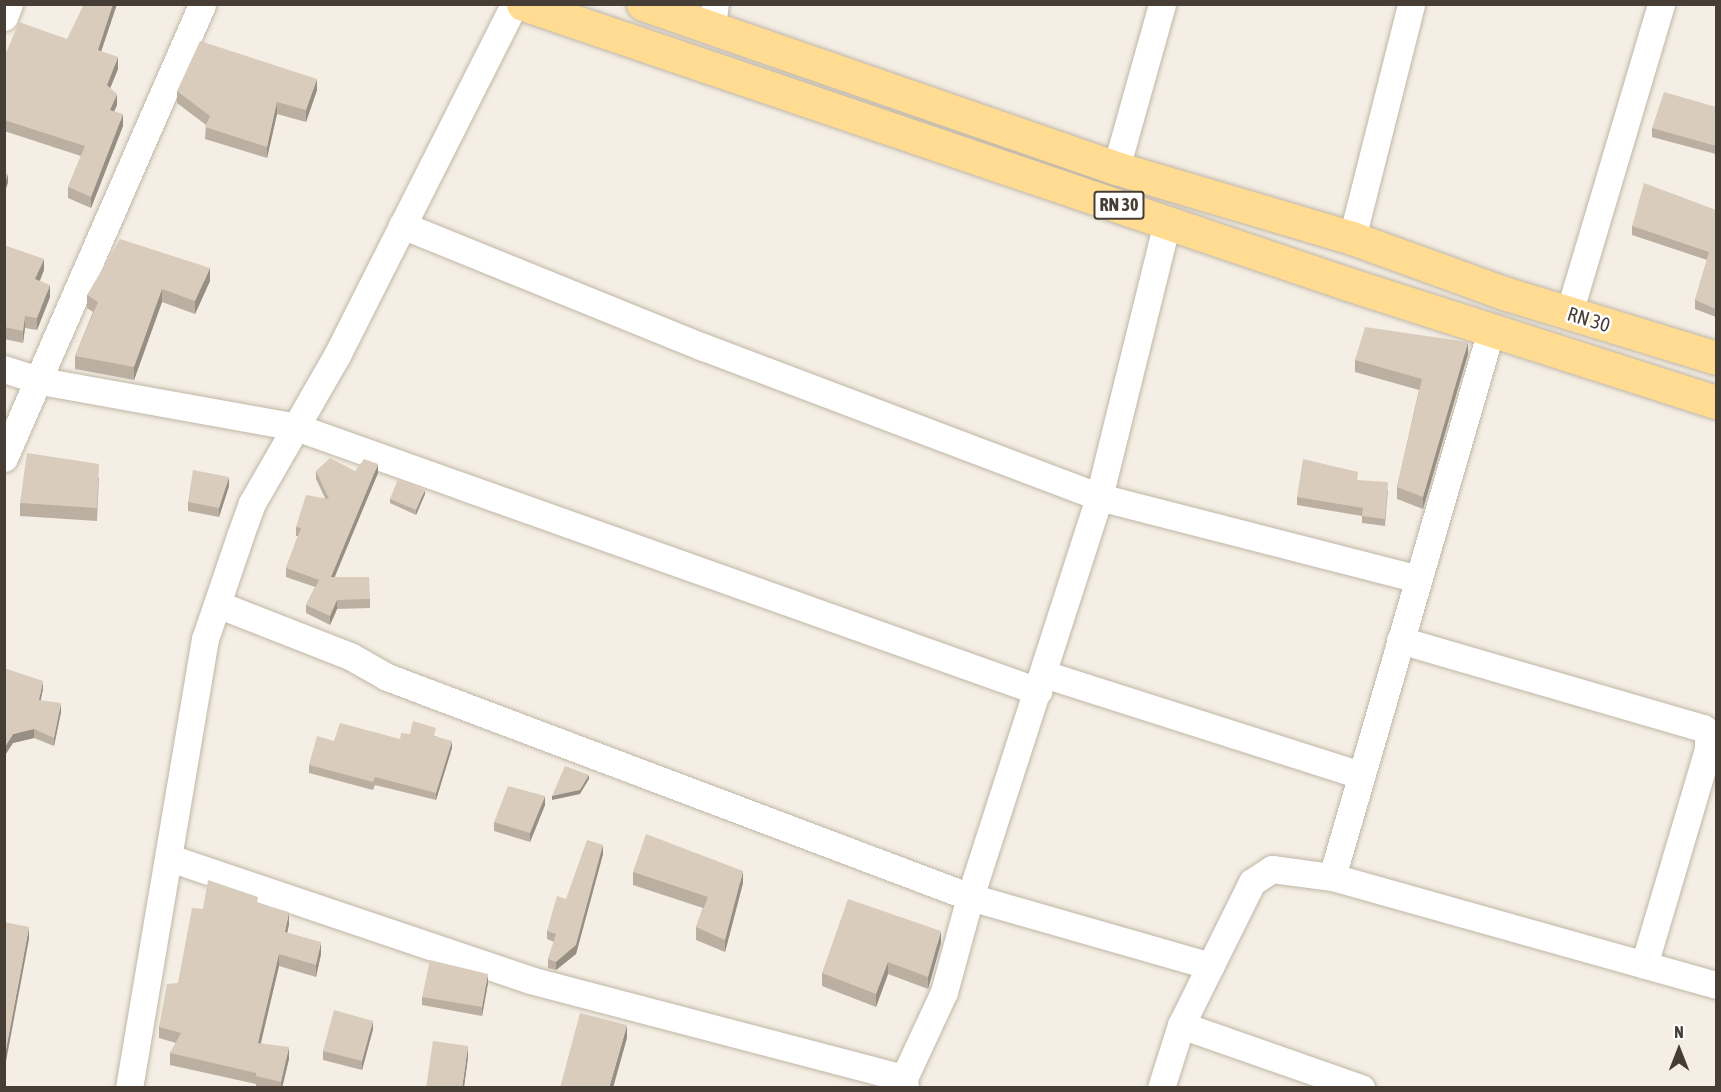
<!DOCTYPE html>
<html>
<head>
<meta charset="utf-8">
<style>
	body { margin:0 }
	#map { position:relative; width:1721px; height:1092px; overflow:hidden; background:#f4eee4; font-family:"Asap Condensed",sans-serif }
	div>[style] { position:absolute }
	.roads { filter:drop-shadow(0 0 2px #c0b6a6) drop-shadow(0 0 2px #c0b6a6) }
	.street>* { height:27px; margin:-13.5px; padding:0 13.5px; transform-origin:13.5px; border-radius:13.5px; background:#fff }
	.primary>* { height:33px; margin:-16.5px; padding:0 16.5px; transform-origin:16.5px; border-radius:16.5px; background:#ffdc92 }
	.wall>* { inset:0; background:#bbafa2 }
	.shaded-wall>* { inset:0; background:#988f84 }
	.building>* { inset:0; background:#d9ccbc }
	span { translate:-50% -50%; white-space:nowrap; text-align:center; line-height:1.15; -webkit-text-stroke:5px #fff; paint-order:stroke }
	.shield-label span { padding:2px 4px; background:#fff; border:2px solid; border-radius:4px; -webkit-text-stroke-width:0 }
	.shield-label { font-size:18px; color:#463e34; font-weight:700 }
	.street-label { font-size:20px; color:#463e34 }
	.frame { position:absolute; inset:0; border:6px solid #463e34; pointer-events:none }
	.north { position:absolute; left:1649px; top:1020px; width:60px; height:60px; -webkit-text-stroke:4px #fff; paint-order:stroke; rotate:0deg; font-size:16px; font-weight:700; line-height:24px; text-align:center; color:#463e34 }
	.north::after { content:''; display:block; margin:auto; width:21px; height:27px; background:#463e34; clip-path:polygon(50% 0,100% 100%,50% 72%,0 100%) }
</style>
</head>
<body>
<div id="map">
	<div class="roads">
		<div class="street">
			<div style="left:4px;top:17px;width:14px;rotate:-69deg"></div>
			<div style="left:712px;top:27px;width:23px;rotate:-83deg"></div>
			<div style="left:1116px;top:168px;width:170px;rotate:-74.3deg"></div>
			<div style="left:402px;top:225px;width:325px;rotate:22.1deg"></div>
			<div style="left:703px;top:347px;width:423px;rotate:20.7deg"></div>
			<div style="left:1099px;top:497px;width:329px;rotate:14.4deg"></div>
			<div style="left:1352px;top:238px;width:241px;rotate:-75.8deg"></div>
			<div style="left:1569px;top:313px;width:322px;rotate:-73.4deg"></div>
			<div style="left:4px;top:369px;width:39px;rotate:18deg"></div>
			<div style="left:41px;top:381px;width:259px;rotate:10.2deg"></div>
			<div style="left:296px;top:427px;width:788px;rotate:19.59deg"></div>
			<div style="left:4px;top:458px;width:495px;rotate:-66.4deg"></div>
			<div style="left:217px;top:604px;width:143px;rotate:21.4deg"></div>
			<div style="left:350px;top:656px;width:43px;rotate:29.6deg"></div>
			<div style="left:387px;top:677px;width:623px;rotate:20.67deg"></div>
			<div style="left:970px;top:897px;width:250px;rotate:16deg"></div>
			<div style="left:1400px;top:640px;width:316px;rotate:16.2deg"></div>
			<div style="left:1703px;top:728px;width:7px;rotate:45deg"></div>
			<div style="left:1708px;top:733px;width:16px;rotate:90deg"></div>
			<div style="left:1708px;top:749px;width:225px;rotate:106.5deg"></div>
			<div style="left:1044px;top:674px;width:333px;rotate:17.7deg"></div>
			<div style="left:170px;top:858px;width:380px;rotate:18.7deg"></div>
			<div style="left:530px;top:980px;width:387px;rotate:14.7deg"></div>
			<div style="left:1332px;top:877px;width:570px;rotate:-73.79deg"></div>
			<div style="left:1181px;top:1025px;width:191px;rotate:19.3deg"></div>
			<div style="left:129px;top:1088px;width:455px;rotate:-80.4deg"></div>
			<div style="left:205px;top:639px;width:109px;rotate:-71.2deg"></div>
			<div style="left:240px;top:536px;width:35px;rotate:-70deg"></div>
			<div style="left:252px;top:503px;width:171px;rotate:-60.1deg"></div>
			<div style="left:337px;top:355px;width:393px;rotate:-63.2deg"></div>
			<div style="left:905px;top:1088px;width:10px;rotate:-96deg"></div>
			<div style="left:904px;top:1078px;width:95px;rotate:-65.1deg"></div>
			<div style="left:944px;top:992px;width:98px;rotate:-74.7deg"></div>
			<div style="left:970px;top:897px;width:420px;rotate:-72.1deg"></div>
			<div style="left:1099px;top:497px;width:282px;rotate:-76.1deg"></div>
			<div style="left:1161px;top:1088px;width:66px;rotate:-72.4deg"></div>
			<div style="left:1181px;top:1025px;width:160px;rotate:-63.6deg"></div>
			<div style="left:1252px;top:882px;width:24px;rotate:-33deg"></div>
			<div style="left:1272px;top:869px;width:61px;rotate:7.6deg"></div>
			<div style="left:1332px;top:877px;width:399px;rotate:15.7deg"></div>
		</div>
		<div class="primary">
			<div style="left:523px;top:4px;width:871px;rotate:18.75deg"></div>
			<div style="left:1348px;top:284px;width:386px;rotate:17.8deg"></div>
			<div style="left:643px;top:4px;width:501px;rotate:19.12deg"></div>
			<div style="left:1116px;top:168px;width:246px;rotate:16.5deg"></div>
			<div style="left:1352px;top:238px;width:165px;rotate:19.9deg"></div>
			<div style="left:1507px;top:294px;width:219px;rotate:17deg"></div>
		</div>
	</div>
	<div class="wall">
		<div style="clip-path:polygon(117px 4px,101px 51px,118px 69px,110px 88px,117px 105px,114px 111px,123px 126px,91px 208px,68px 198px,68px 187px,81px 156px,4px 131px,4px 58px,67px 39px)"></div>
		<div style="clip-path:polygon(317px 90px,306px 122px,277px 114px,267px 158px,205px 139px,206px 125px,177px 103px,177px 91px)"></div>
		<div style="clip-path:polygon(1716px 107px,1716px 154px,1652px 137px,1652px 128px)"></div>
		<div style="clip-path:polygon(1716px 210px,1716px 317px,1695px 309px,1695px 300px,1707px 260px,1632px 235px,1632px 226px)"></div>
		<div style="clip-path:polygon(4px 245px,44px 270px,40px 281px,50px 297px,37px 330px,25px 328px,23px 343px,4px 339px)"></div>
		<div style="clip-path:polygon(210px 281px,195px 314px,162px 302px,134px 380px,75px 369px,75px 356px,93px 312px,87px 308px,87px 295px)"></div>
		<div style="clip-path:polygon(1468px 354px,1423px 509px,1397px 499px,1397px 487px,1419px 390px,1355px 372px,1355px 360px)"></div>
		<div style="clip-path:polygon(316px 471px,355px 471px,378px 473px,334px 577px,370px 599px,370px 608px,337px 609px,330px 625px,306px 613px,306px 605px,315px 587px,286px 577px,286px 568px,298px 536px,296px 536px,296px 527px,325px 498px,316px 479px)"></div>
		<div style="clip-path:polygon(99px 477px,97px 521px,20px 516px,20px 503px)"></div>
		<div style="clip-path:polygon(1358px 480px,1388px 490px,1385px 526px,1362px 523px,1362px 516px,1297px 505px,1297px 497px)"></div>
		<div style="clip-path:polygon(229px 486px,219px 517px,188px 511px,188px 502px)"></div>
		<div style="clip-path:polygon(425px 494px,416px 515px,390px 503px,390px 499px)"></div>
		<div style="clip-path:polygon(43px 689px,40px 701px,61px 712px,54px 746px,34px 738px,13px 743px)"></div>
		<div style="clip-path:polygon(436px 736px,452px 748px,436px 800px,375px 785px,373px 790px,309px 773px,309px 765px,334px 741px,400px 739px)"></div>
		<div style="clip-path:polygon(545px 805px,530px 842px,494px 831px,494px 822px)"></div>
		<div style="clip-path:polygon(603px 854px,576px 954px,556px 970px,548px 968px,548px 959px,554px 942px,547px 939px,547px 931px,566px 899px)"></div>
		<div style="clip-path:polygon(633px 872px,743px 883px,725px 952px,696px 940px,696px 927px,703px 908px,633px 885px)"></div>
		<div style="clip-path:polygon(258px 904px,289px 924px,287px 933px,321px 954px,316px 977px,279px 966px,261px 1043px,289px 1059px,282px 1088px,256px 1088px,256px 1084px,170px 1065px,170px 1053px,176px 1043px,159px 1038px,159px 1027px,178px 983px,203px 909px)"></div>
		<div style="clip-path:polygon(941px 943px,928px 989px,888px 974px,876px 1007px,822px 986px,822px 973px)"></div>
		<div style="clip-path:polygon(488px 983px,482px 1016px,422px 1005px,422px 997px)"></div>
		<div style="clip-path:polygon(373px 1029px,362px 1070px,323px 1060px,323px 1051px)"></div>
	</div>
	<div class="shaded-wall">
		<div style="clip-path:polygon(113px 4px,117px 4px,98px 61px,98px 50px)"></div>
		<div style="clip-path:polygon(118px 57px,118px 69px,107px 96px,107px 85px)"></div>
		<div style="clip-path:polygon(317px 79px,317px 90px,306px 122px,306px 110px)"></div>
		<div style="clip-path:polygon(117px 94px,117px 105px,110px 121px,110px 110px)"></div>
		<div style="clip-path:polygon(277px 102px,277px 114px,267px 158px,267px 147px)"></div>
		<div style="clip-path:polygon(123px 114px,123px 126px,91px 208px,91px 197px)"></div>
		<div style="clip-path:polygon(8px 174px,8px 183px,4px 194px,4px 185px)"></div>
		<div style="clip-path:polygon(44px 259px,44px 270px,35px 291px,35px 279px)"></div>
		<div style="clip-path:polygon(210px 268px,210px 281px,195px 314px,195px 301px)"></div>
		<div style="clip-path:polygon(50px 285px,50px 297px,37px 330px,37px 318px)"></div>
		<div style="clip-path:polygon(162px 289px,162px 302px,134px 380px,134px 367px)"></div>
		<div style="clip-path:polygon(25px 316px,25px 328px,23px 343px,23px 331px)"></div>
		<div style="clip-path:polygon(1468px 342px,1468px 354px,1423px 509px,1423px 497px)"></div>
		<div style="clip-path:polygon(378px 464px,378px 473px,331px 586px,331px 577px)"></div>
		<div style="clip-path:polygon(229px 477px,229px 486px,219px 517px,219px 508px)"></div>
		<div style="clip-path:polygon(425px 490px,425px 494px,416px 515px,416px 510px)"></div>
		<div style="clip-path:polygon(337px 600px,337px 609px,330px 625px,330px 616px)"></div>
		<div style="clip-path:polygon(43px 681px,43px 689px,39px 709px,39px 700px)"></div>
		<div style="clip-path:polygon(61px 703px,61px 712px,54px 746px,54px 738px)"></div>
		<div style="clip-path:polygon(34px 729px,34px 738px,13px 743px,4px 757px,4px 748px,13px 734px)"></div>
		<div style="clip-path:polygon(452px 741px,452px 748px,436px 800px,436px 793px)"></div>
		<div style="clip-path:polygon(589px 775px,589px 779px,580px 794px,552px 800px,552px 796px)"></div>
		<div style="clip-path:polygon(545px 796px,545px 805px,530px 842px,530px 833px)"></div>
		<div style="clip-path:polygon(603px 845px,603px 854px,576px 954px,556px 970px,556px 962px)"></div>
		<div style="clip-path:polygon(743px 871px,743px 883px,725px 952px,725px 940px)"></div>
		<div style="clip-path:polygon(289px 912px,289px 924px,285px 944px,285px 932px)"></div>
		<div style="clip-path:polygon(29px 927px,29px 939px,4px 1072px,4px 1060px)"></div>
		<div style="clip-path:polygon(941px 931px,941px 943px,928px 989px,928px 977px)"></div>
		<div style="clip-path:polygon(321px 942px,321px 954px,316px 977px,316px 965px)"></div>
		<div style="clip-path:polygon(279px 954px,279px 966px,258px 1054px,258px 1043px)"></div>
		<div style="clip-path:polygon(888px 962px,888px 974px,876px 1007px,876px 994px)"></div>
		<div style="clip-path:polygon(488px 974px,488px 983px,482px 1016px,482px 1007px)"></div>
		<div style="clip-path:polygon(373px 1021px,373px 1029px,362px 1070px,362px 1061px)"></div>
		<div style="clip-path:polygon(627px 1025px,627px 1038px,613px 1088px,609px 1088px)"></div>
		<div style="clip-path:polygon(468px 1046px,468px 1058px,464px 1088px,462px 1088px)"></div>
		<div style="clip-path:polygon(289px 1047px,289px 1059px,282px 1088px,281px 1088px,281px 1082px)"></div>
	</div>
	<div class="building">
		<div style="clip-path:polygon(84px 4px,113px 4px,98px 50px,118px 57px,107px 85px,117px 94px,110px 110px,123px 114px,91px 197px,68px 187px,85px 146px,4px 120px,4px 58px,19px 22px,67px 39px)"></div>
		<div style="clip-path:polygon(200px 41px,317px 79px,306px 110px,277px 102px,267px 147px,205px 127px,210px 116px,177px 91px)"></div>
		<div style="clip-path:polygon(1664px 92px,1716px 107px,1716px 146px,1652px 128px)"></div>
		<div style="clip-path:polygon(4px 173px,8px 174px,4px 185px)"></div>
		<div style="clip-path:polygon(1644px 183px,1716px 210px,1716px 309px,1695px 300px,1709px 252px,1632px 226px)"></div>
		<div style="clip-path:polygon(120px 239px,210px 268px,195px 301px,162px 289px,134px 367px,75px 356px,98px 302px,87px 295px)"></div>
		<div style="clip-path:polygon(4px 245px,44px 259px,35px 279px,50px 285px,37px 318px,25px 316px,23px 331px,4px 327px)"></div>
		<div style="clip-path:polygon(1365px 327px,1468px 342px,1423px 497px,1397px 487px,1422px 379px,1355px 360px)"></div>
		<div style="clip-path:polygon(27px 453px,99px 464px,97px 508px,20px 503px)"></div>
		<div style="clip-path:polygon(330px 458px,355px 471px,364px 459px,378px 464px,331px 577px,369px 577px,370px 599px,337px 600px,330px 616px,306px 605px,319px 580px,286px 568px,301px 528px,296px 527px,306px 495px,329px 499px,316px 471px)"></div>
		<div style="clip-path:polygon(1303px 459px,1358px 472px,1357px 480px,1388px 482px,1385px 519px,1362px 516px,1363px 508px,1297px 497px)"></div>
		<div style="clip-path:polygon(193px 470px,229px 477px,219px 508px,188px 502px)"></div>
		<div style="clip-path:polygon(398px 479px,425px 490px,416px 510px,390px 499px)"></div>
		<div style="clip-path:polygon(4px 668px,43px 681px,39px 700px,61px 703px,54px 738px,34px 729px,13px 734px,4px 748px)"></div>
		<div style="clip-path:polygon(413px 721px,436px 728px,434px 736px,452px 741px,436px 793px,375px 777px,373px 782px,309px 765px,317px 736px,334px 741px,340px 723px,400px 739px,401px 733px,410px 734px)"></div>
		<div style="clip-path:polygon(565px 766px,589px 775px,580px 790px,552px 796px)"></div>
		<div style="clip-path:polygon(508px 786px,545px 796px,530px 833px,494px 822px)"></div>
		<div style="clip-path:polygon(646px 834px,743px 871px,725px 940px,696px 927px,708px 897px,633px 872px)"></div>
		<div style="clip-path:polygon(587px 840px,603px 845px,576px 945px,556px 962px,548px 959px,556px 934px,547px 931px,557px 896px,566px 899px)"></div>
		<div style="clip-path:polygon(208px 880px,258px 897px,257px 903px,289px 912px,285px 932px,321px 942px,316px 965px,279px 954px,258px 1043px,289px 1047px,281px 1082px,256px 1076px,256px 1073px,170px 1053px,181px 1033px,159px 1027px,167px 984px,178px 983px,192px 908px,203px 909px)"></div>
		<div style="clip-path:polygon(848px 899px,941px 931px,928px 977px,888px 962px,876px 994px,822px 973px)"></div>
		<div style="clip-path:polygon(4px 922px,29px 927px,4px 1060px)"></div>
		<div style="clip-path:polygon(430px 960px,488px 974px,482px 1007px,422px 997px)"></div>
		<div style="clip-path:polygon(334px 1010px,373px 1021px,362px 1061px,323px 1051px)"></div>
		<div style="clip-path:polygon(580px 1013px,627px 1025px,609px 1088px,560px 1088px)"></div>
		<div style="clip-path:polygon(433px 1041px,468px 1046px,462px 1088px,426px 1088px)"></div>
	</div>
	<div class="shield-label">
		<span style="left:1119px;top:205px">RN 30</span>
	</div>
	<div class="street-label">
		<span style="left:1589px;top:319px;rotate:17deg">RN 30</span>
	</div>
	<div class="frame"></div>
	<div class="north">N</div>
</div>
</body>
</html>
